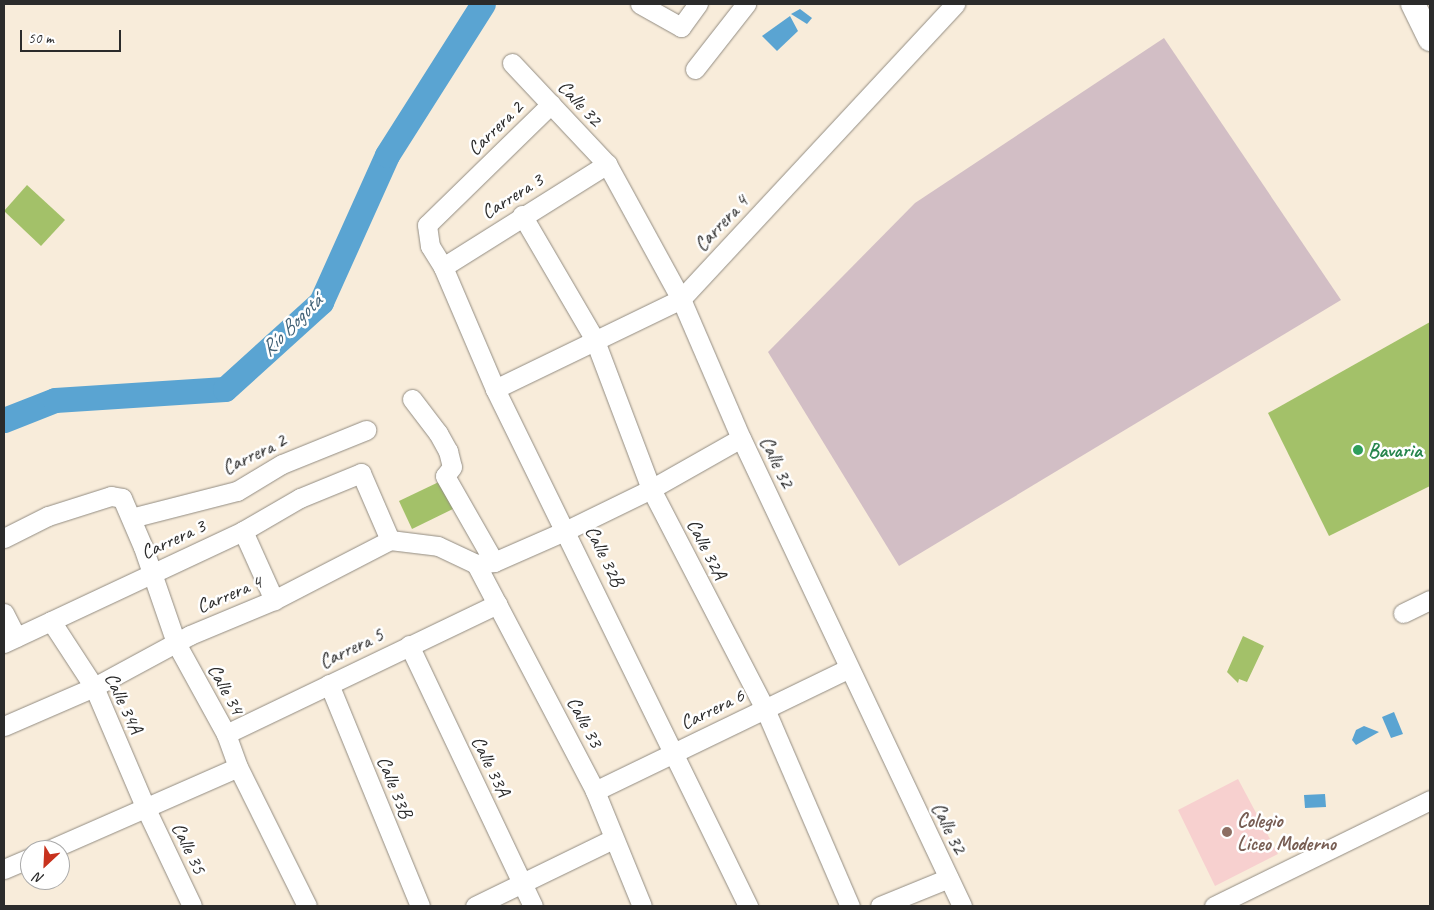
<!DOCTYPE html>
<html>
<head>
<meta charset="utf-8">
<style>
	body { margin:0 }
	#map { position:relative; width:1434px; height:910px; overflow:hidden; background:#f8ecda; font-family:Caveat,sans-serif }
	div>[style] { position:absolute }
	.built>* { inset:0; background:#f7d0cf }
	.industrial>* { inset:0; background:#d2bec5 }
	.green>* { inset:0; background:#a3c169 }
	.water>* { inset:0; background:#5aa4d2 }
	.river>* { height:25px; margin:-12.5px; padding:0 12.5px; transform-origin:12.5px; border-radius:12.5px; background:#5aa4d2 }
	.roads { filter:drop-shadow(0 0 1px #928c82) drop-shadow(0 0 1px #928c82) }
	.minor>* { height:19px; margin:-9.5px; padding:0 9.5px; transform-origin:9.5px; border-radius:9.5px; background:#fff }
	.major>* { height:24px; margin:-12px; padding:0 12px; transform-origin:12px; border-radius:12px; background:#fff }
	.dots>* { width:14px; height:14px; translate:-50% -50%; box-sizing:border-box; border:2px solid #fff; border-radius:50% }
	span { translate:-50% -50%; white-space:nowrap; text-align:center; line-height:1.15; -webkit-text-stroke:5px #fff; paint-order:stroke }
	.street-label { font-size:20px; color:#2b2b2b }
	.leisure-label { font-size:20px; color:#27864d; font-weight:700 }
	.left { translate:0 -50%; text-align:left }
	.education-label { font-size:20px; color:#785e54; font-weight:700 }
	.water-label { font-size:21px; color:#406176; font-style:italic }
	.frame { position:absolute; inset:0; border:5px solid #2b2b2b; pointer-events:none }
	.north { position:absolute; left:20px; top:840px; width:50px; height:50px; box-sizing:border-box; background:#fff; border:1px solid #aaa; border-radius:50%; rotate:205deg; font-size:14px; font-weight:700; line-height:20px; text-align:center; color:#2b2b2b }
	.north::after { content:''; display:block; margin:auto; width:18px; height:22px; background:#c8321e; clip-path:polygon(50% 0,100% 100%,50% 72%,0 100%) }
	.scale { position:absolute; left:20px; top:30px; width:101px; height:22px; box-sizing:border-box; border:2px solid #2b2b2b; border-top:0; padding-left:6px; font-size:15px; line-height:18px; white-space:nowrap; color:#2b2b2b; -webkit-text-stroke:4px #fff; paint-order:stroke }
</style>
</head>
<body>
<div id="map">
	<div class="built">
		<div style="clip-path:polygon(1238px 779px,1278px 854px,1215px 886px,1178px 810px)"></div>
	</div>
	<div class="industrial">
		<div style="clip-path:polygon(1164px 38px,1341px 300px,899px 566px,768px 352px,915px 203px)"></div>
	</div>
	<div class="green">
		<div style="clip-path:polygon(27px 185px,65px 220px,41px 246px,4px 211px)"></div>
		<div style="clip-path:polygon(1430px 322px,1430px 486px,1329px 536px,1268px 413px)"></div>
		<div style="clip-path:polygon(443px 480px,457px 507px,412px 529px,399px 501px)"></div>
		<div style="clip-path:polygon(1243px 636px,1264px 646px,1247px 682px,1239px 679px,1238px 683px,1227px 672px)"></div>
	</div>
	<div class="water">
		<div style="clip-path:polygon(800px 9px,812px 18px,807px 24px,791px 14px)"></div>
		<div style="clip-path:polygon(790px 16px,798px 31px,777px 51px,762px 36px)"></div>
		<div style="clip-path:polygon(1394px 712px,1403px 734px,1391px 738px,1382px 717px)"></div>
		<div style="clip-path:polygon(1364px 726px,1379px 732px,1356px 745px,1352px 740px,1356px 730px)"></div>
		<div style="clip-path:polygon(1325px 794px,1326px 807px,1305px 808px,1304px 795px)"></div>
	</div>
	<div class="river">
		<div style="left:4px;top:420px;width:55px;rotate:-21.4deg"></div>
		<div style="left:55px;top:400px;width:170px;rotate:-3.7deg"></div>
		<div style="left:225px;top:389px;width:130px;rotate:-42.2deg"></div>
		<div style="left:321px;top:302px;width:161px;rotate:-65.8deg"></div>
		<div style="left:387px;top:155px;width:179px;rotate:-57.6deg"></div>
	</div>
	<div class="roads">
		<div class="minor">
			<div style="left:640px;top:4px;width:47px;rotate:29.3deg"></div>
			<div style="left:681px;top:27px;width:29px;rotate:-54deg"></div>
			<div style="left:512px;top:63px;width:139px;rotate:46.8deg"></div>
			<div style="left:607px;top:164px;width:154px;rotate:61.3deg"></div>
			<div style="left:681px;top:299px;width:151px;rotate:66.7deg"></div>
			<div style="left:741px;top:438px;width:518px;rotate:64.72deg"></div>
			<div style="left:695px;top:69px;width:83px;rotate:-51.9deg"></div>
			<div style="left:551px;top:104px;width:173px;rotate:135.7deg"></div>
			<div style="left:427px;top:225px;width:21px;rotate:82deg"></div>
			<div style="left:430px;top:246px;width:25px;rotate:58deg"></div>
			<div style="left:443px;top:267px;width:133px;rotate:66.9deg"></div>
			<div style="left:495px;top:389px;width:576px;rotate:63.92deg"></div>
			<div style="left:522px;top:215px;width:143px;rotate:59.7deg"></div>
			<div style="left:594px;top:338px;width:161px;rotate:69.3deg"></div>
			<div style="left:651px;top:489px;width:248px;rotate:62.6deg"></div>
			<div style="left:765px;top:709px;width:215px;rotate:66.7deg"></div>
			<div style="left:443px;top:267px;width:194px;rotate:-32.1deg"></div>
			<div style="left:495px;top:389px;width:207px;rotate:-25.8deg"></div>
			<div style="left:681px;top:299px;width:403px;rotate:-47.1deg"></div>
			<div style="left:412px;top:399px;width:43px;rotate:52.6deg"></div>
			<div style="left:438px;top:433px;width:21px;rotate:61deg"></div>
			<div style="left:448px;top:451px;width:16px;rotate:76deg"></div>
			<div style="left:452px;top:467px;width:11px;rotate:128deg"></div>
			<div style="left:445px;top:476px;width:99px;rotate:60.3deg"></div>
			<div style="left:131px;top:518px;width:109px;rotate:-14.3deg"></div>
			<div style="left:237px;top:491px;width:52px;rotate:-31deg"></div>
			<div style="left:282px;top:464px;width:91px;rotate:-22deg"></div>
			<div style="left:243px;top:531px;width:76px;rotate:65.8deg"></div>
			<div style="left:4px;top:538px;width:49px;rotate:-26.6deg"></div>
			<div style="left:48px;top:516px;width:66px;rotate:-17.6deg"></div>
			<div style="left:111px;top:496px;width:11px;rotate:10deg"></div>
			<div style="left:122px;top:498px;width:53px;rotate:66.8deg"></div>
			<div style="left:143px;top:547px;width:102px;rotate:71deg"></div>
			<div style="left:176px;top:643px;width:104px;rotate:61.2deg"></div>
			<div style="left:226px;top:734px;width:35px;rotate:70deg"></div>
			<div style="left:238px;top:767px;width:155px;rotate:63.6deg"></div>
			<div style="left:476px;top:564px;width:256px;rotate:62.3deg"></div>
			<div style="left:595px;top:791px;width:124px;rotate:67.8deg"></div>
			<div style="left:476px;top:564px;width:18px;rotate:-6deg"></div>
			<div style="left:494px;top:562px;width:80px;rotate:-23.7deg"></div>
			<div style="left:567px;top:530px;width:93px;rotate:-26deg"></div>
			<div style="left:651px;top:489px;width:103px;rotate:-29.5deg"></div>
			<div style="left:4px;top:613px;width:27px;rotate:63deg"></div>
			<div style="left:1403px;top:613px;width:30px;rotate:-26deg"></div>
			<div style="left:51px;top:621px;width:79px;rotate:56.9deg"></div>
			<div style="left:94px;top:687px;width:133px;rotate:66.9deg"></div>
			<div style="left:146px;top:809px;width:107px;rotate:64.6deg"></div>
			<div style="left:4px;top:643px;width:264px;rotate:-25.1deg"></div>
			<div style="left:243px;top:531px;width:66px;rotate:-30.1deg"></div>
			<div style="left:300px;top:498px;width:66px;rotate:-22.3deg"></div>
			<div style="left:361px;top:473px;width:73px;rotate:66.6deg"></div>
			<div style="left:409px;top:645px;width:289px;rotate:64.6deg"></div>
			<div style="left:329px;top:684px;width:240px;rotate:67.7deg"></div>
			<div style="left:4px;top:726px;width:98px;rotate:-23.4deg"></div>
			<div style="left:94px;top:687px;width:109px;rotate:-28.4deg"></div>
			<div style="left:190px;top:635px;width:91px;rotate:-22.6deg"></div>
			<div style="left:274px;top:600px;width:131px;rotate:-27.3deg"></div>
			<div style="left:390px;top:540px;width:48px;rotate:7.1deg"></div>
			<div style="left:438px;top:546px;width:42px;rotate:25.3deg"></div>
			<div style="left:226px;top:734px;width:301px;rotate:-25.6deg"></div>
			<div style="left:595px;top:791px;width:282px;rotate:-25.8deg"></div>
			<div style="left:49px;top:850px;width:206px;rotate:-23.7deg"></div>
			<div style="left:4px;top:869px;width:28px;rotate:-23deg"></div>
			<div style="left:475px;top:906px;width:153px;rotate:-25.9deg"></div>
			<div style="left:880px;top:906px;width:74px;rotate:-22.1deg"></div>
			<div style="left:1214px;top:906px;width:241px;rotate:-26.1deg"></div>
		</div>
		<div class="major">
			<div style="left:1413px;top:4px;width:39px;rotate:64deg"></div>
		</div>
	</div>
	<div class="dots">
		<div style="left:1358px;top:450px;background:#2e9e5b"></div>
		<div style="left:1227px;top:832px;background:#8d6e63"></div>
	</div>
	<div class="street-label">
		<span style="left:580px;top:103px;rotate:47deg">Calle 32</span>
		<span style="left:495px;top:128px;rotate:-44deg">Carrera 2</span>
		<span style="left:512px;top:196px;rotate:-32deg">Carrera 3</span>
		<span style="left:721px;top:223px;rotate:-47deg">Carrera 4</span>
		<span style="left:254px;top:454px;rotate:-26deg">Carrera 2</span>
		<span style="left:777px;top:462px;rotate:65deg">Calle 32</span>
		<span style="left:173px;top:539px;rotate:-25deg">Carrera 3</span>
		<span style="left:707px;top:549px;rotate:63deg">Calle 32A</span>
		<span style="left:605px;top:556px;rotate:64deg">Calle 32B</span>
		<span style="left:229px;top:594px;rotate:-23deg">Carrera 4</span>
		<span style="left:351px;top:648px;rotate:-26deg">Carrera 5</span>
		<span style="left:226px;top:689px;rotate:61deg">Calle 34</span>
		<span style="left:124px;top:703px;rotate:65deg">Calle 34A</span>
		<span style="left:712px;top:709px;rotate:-26deg">Carrera 6</span>
		<span style="left:585px;top:722px;rotate:62deg">Calle 33</span>
		<span style="left:491px;top:766px;rotate:64deg">Calle 33A</span>
		<span style="left:395px;top:787px;rotate:68deg">Calle 33B</span>
		<span style="left:949px;top:828px;rotate:64deg">Calle 32</span>
		<span style="left:189px;top:848px;rotate:64deg">Calle 35</span>
	</div>
	<div class="leisure-label">
		<span class="left" style="left:1368px;top:450px">Bavaria</span>
	</div>
	<div class="education-label">
		<span class="left" style="left:1237px;top:832px">Colegio<br>Liceo Moderno</span>
	</div>
	<div class="water-label">
		<span style="left:291px;top:325px;rotate:-45deg">Río Bogotá</span>
	</div>
	<div class="frame"></div>
	<div class="north">N</div>
	<div class="scale">50 m</div>
</div>
</body>
</html>
